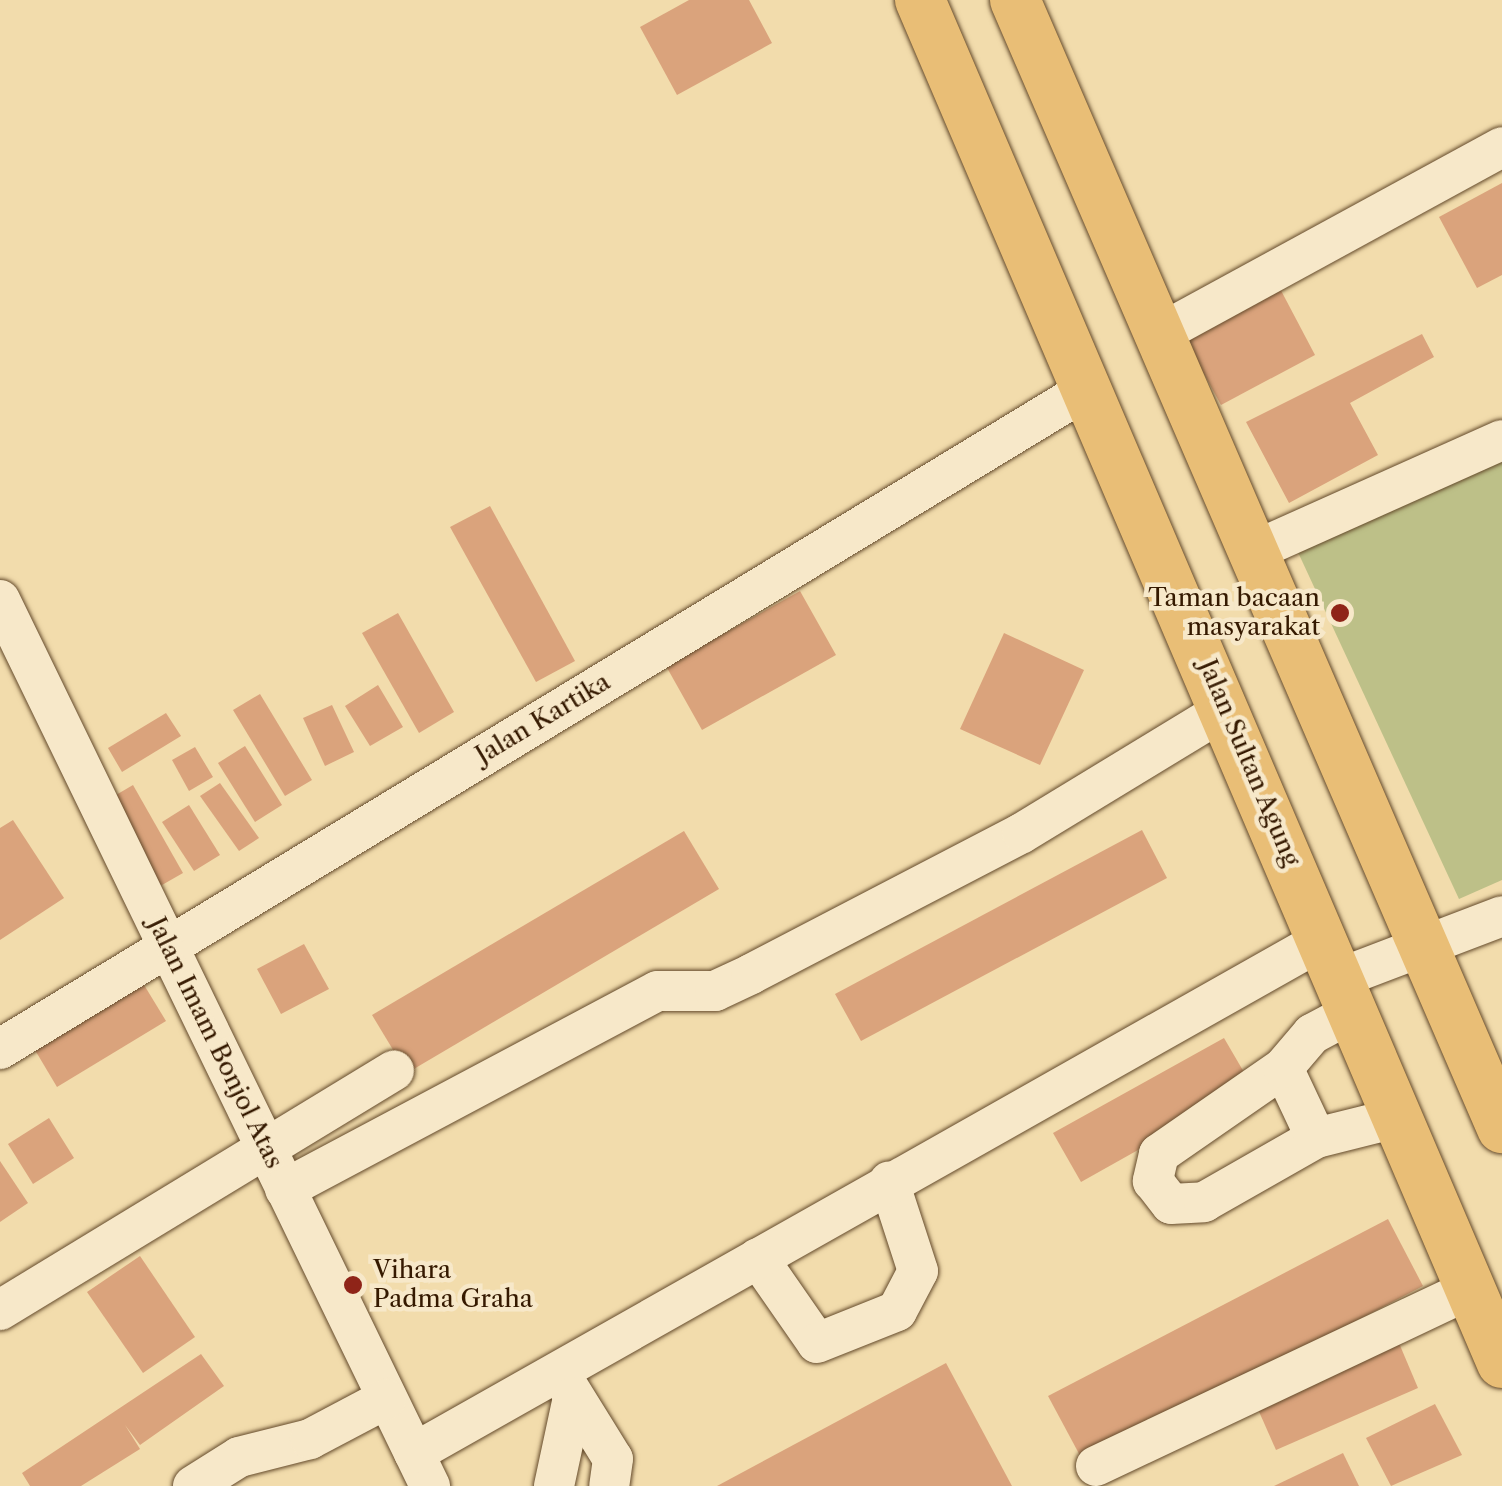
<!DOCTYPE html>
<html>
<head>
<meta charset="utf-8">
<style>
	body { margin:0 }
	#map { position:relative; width:1502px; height:1486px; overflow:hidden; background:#f2dcac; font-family:"Libre Caslon Text",serif }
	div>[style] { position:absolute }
	.green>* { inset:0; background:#bdc088 }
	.building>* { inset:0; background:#daa37c }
	.roads { filter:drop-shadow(0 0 2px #644a2b) drop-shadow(0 0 2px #644a2b) }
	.minor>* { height:40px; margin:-20px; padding:0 20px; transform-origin:20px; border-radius:20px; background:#f7e8c9 }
	.major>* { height:50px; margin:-25px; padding:0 25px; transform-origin:25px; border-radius:25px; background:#e9be76 }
	.dots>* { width:28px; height:28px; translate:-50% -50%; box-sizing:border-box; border:5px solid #f7e8c9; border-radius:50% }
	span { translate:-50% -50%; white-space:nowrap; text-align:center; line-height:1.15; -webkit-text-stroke:9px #f7e8c9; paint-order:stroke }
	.poi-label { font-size:25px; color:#351900 }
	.right { translate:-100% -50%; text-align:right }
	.left { translate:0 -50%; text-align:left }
	.street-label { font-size:25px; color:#351900 }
</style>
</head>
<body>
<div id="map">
	<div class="green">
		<div style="clip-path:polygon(1502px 457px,1502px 880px,1459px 899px,1296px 548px)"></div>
	</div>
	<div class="building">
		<div style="clip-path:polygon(689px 0,749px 0,772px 43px,677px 95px,640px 27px)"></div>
		<div style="clip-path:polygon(1502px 183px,1502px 275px,1477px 288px,1439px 217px)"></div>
		<div style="clip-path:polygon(1276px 281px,1315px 355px,1221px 405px,1181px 332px)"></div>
		<div style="clip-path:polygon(1422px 334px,1434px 357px,1350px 403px,1378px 455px,1289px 503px,1246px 422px)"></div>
		<div style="clip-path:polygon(490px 506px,575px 661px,536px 682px,450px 527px)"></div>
		<div style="clip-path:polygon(800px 591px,836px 655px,702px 730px,666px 666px)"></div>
		<div style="clip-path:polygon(398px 613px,454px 712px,419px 733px,362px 633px)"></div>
		<div style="clip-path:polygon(1004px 633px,1084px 670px,1040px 765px,960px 729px)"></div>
		<div style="clip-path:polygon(378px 685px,403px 727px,370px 746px,345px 706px)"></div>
		<div style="clip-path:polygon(260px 694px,312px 780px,285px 796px,233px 710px)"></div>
		<div style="clip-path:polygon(332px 705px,354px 752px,325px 766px,303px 718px)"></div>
		<div style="clip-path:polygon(166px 713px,181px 736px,122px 772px,108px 748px)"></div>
		<div style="clip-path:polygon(245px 746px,282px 805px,255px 822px,218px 763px)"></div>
		<div style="clip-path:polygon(195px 747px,213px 777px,189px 791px,172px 760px)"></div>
		<div style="clip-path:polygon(220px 783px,259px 838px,239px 851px,200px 796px)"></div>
		<div style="clip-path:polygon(133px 785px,183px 873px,155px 889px,104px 802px)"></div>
		<div style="clip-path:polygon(189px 805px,220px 855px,194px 871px,162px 822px)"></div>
		<div style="clip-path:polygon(13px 820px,64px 898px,0 940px,0 828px)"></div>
		<div style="clip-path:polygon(1142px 830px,1167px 878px,861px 1041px,835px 994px)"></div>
		<div style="clip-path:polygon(684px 831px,719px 889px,407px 1073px,372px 1015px)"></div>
		<div style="clip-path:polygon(304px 944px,329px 989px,281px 1014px,257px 969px)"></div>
		<div style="clip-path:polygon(138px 975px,166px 1021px,57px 1087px,29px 1040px)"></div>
		<div style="clip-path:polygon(1224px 1038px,1252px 1086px,1081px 1182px,1053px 1133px)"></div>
		<div style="clip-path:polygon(49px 1118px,74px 1158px,33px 1184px,8px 1144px)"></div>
		<div style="clip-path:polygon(0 1161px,28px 1203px,0 1222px)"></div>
		<div style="clip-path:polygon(1388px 1219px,1423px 1286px,1084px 1463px,1048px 1396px)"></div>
		<div style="clip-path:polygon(140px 1256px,195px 1337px,143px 1373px,87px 1292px)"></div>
		<div style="clip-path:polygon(1396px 1336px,1418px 1388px,1276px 1450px,1253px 1398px)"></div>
		<div style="clip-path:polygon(201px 1354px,224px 1386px,140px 1445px,125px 1425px,140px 1449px,81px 1486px,30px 1486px,22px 1473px)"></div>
		<div style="clip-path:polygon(946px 1363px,1012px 1486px,717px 1486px)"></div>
		<div style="clip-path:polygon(1435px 1404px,1462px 1455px,1391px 1486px,1366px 1438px)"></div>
		<div style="clip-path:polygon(1343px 1453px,1359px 1486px,1274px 1486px)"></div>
	</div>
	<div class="roads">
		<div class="minor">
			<div style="left:1161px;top:333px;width:388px;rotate:-28.6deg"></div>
			<div style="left:1256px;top:550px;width:269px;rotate:-24.1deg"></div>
			<div style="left:0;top:600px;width:985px;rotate:64.11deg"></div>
			<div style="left:1340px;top:978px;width:173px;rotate:-20.9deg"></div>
			<div style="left:0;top:1049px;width:1270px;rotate:-31.25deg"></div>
			<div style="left:1283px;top:1068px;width:151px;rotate:145.3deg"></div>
			<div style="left:1159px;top:1154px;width:28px;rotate:103deg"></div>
			<div style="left:1153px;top:1181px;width:29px;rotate:52deg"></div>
			<div style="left:1171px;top:1204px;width:33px;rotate:-3deg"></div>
			<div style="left:1204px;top:1202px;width:129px;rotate:-29.7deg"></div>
			<div style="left:1316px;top:1138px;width:82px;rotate:-14deg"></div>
			<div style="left:1316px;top:1138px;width:77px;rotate:-115.2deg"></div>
			<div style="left:1283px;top:1068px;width:45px;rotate:-49.5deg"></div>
			<div style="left:1312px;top:1034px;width:47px;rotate:-28.2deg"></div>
			<div style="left:285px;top:1189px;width:422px;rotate:-28deg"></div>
			<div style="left:658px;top:991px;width:57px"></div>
			<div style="left:715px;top:991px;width:40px;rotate:-25deg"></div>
			<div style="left:751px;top:974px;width:305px;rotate:-27.5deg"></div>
			<div style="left:1022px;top:833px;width:239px;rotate:-31.3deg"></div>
			<div style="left:758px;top:1258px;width:103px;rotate:55.2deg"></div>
			<div style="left:817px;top:1343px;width:86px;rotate:-21.8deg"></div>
			<div style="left:897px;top:1311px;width:45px;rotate:-62.3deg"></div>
			<div style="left:918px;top:1271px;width:94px;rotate:-108deg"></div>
			<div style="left:0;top:1310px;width:461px;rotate:-31.3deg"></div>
			<div style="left:559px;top:1372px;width:102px;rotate:58.2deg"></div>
			<div style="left:613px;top:1459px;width:27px;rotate:98deg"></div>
			<div style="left:414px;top:1453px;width:1045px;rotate:-29.46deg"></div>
			<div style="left:1096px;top:1466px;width:417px;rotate:-25.3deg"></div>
			<div style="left:193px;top:1486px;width:54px;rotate:-32.2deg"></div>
			<div style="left:239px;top:1457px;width:73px;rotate:-14.2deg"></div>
			<div style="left:310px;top:1439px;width:86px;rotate:-27.8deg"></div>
			<div style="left:554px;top:1486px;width:91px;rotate:-77.9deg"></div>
		</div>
		<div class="major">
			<div style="left:920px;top:0;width:1482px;rotate:66.88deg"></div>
			<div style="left:1015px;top:0;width:1229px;rotate:66.65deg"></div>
		</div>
	</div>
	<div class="dots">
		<div style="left:1340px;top:613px;background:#8f2418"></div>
		<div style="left:353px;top:1285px;background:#8f2418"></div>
	</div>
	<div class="poi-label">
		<span class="right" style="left:1320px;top:613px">Taman bacaan<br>masyarakat</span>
		<span class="left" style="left:373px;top:1285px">Vihara<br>Padma Graha</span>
	</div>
	<div class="street-label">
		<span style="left:543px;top:719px;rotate:-31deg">Jalan Kartika</span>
		<span style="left:1249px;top:763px;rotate:67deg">Jalan Sultan Agung</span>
		<span style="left:215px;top:1043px;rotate:64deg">Jalan Imam Bonjol Atas</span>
	</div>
</div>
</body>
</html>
